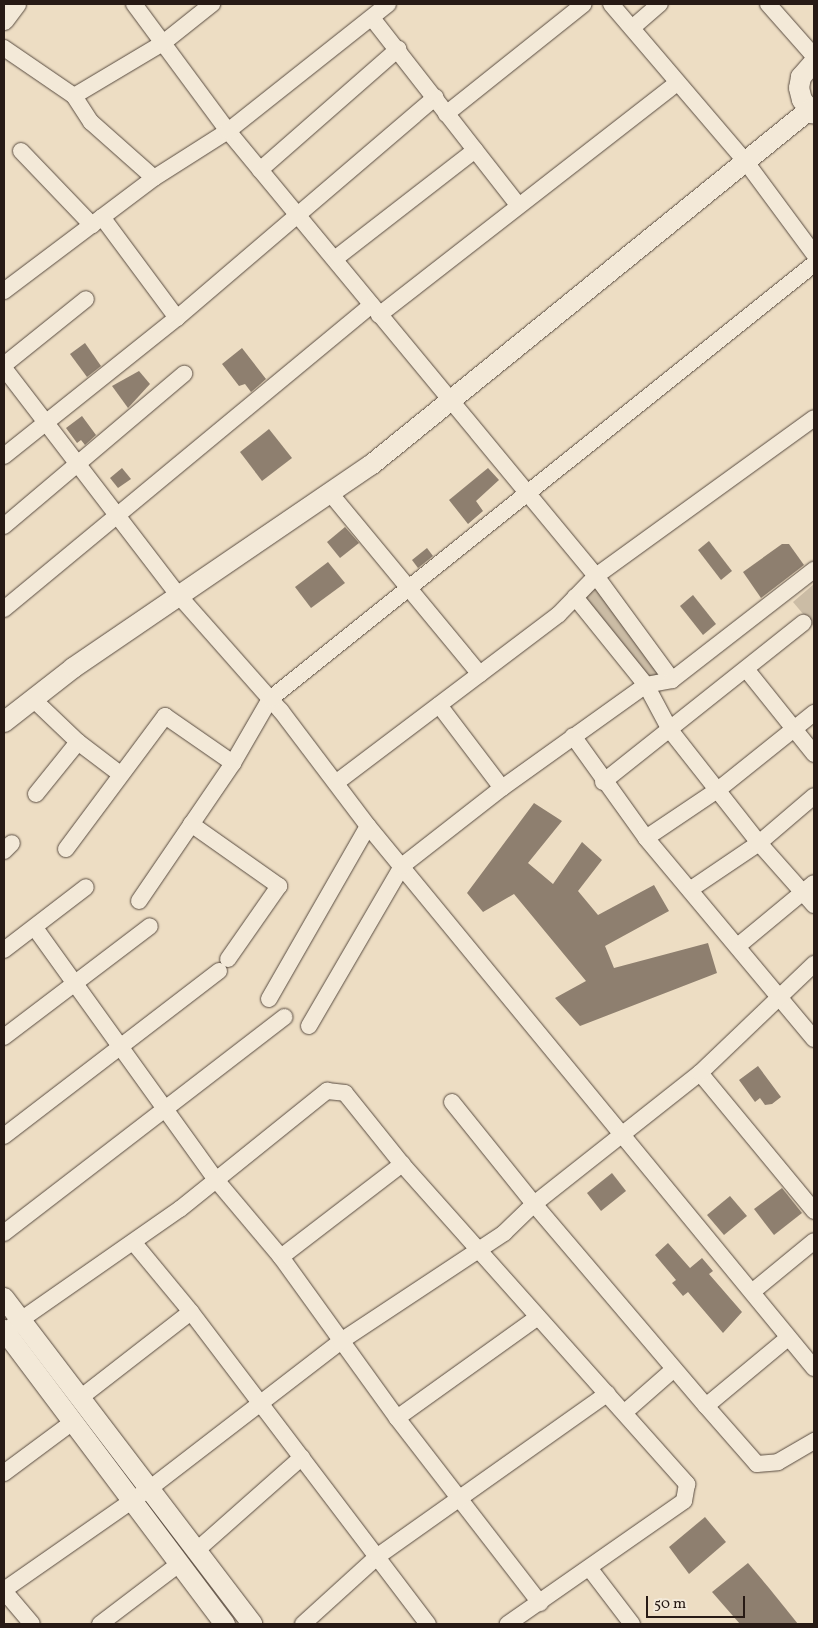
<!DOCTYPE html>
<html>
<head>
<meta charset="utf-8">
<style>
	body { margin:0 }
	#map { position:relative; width:818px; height:1628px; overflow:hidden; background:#edddc3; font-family:Vollkorn,serif }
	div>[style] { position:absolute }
	.green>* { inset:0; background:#cbbca5 }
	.building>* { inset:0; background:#8e7f6f }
	.roads { filter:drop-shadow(0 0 1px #584b40) drop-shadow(0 0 1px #584b40) }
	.minor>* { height:16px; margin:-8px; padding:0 8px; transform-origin:8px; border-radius:8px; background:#f3e9d8 }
	.tertiary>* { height:20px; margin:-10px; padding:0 10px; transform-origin:10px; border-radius:10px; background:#f3e9d8 }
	span { translate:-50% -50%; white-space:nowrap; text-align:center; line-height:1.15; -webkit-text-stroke:5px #f3e9d8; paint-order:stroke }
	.frame { position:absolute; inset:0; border:5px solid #271a15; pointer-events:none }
	.scale { position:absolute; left:646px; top:1596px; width:99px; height:22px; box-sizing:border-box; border:2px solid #271a15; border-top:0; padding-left:6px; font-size:15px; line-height:18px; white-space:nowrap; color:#271a15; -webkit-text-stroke:4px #f3e9d8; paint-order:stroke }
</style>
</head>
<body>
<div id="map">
	<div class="green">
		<div style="clip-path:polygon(601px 583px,668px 674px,646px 685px,575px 597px)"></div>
		<div style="clip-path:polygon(814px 584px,814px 627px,793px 602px)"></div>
	</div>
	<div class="building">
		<div style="clip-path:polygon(85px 343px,101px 366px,87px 377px,70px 354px)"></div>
		<div style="clip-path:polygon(242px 348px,266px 379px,251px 392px,245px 384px,239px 386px,222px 364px)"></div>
		<div style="clip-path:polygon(139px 371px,150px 384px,128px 408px,112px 386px)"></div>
		<div style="clip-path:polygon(82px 416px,96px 435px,85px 445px,81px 440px,77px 443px,66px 428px)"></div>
		<div style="clip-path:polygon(269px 429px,292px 458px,262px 481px,240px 452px)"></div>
		<div style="clip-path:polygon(122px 468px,131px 479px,118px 488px,110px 478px)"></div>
		<div style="clip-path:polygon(488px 468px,499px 480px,476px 501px,483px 511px,468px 524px,449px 500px)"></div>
		<div style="clip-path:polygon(345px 527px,359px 543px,340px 558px,327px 542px)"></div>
		<div style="clip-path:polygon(709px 541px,732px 571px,721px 580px,698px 550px)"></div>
		<div style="clip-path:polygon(782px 544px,789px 544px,804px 565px,761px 598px,743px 572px)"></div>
		<div style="clip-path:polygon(427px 548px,433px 556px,418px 568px,412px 560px)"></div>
		<div style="clip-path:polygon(328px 562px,345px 583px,311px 608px,295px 587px)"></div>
		<div style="clip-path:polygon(693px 595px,716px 624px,703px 635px,680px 606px)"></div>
		<div style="clip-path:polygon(534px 803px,562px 821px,528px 863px,553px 884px,582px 842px,602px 860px,578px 891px,598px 915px,654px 885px,669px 911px,605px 946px,614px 968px,708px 943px,717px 973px,580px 1026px,555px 998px,586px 981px,514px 894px,483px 912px,467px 893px)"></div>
		<div style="clip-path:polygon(758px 1066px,781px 1097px,772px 1104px,765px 1105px,760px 1098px,755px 1102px,739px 1080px)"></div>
		<div style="clip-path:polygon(612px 1173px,626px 1191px,601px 1211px,587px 1193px)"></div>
		<div style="clip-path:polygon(782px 1188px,802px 1213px,774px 1235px,754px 1209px)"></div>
		<div style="clip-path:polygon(730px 1196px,747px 1216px,724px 1235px,707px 1215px)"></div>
		<div style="clip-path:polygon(668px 1243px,690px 1268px,702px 1258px,713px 1271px,709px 1274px,742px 1312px,723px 1333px,688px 1292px,683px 1296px,672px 1283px,676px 1280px,655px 1255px)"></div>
		<div style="clip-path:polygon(705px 1517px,726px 1542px,689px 1574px,669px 1547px)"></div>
		<div style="clip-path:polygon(748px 1563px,769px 1588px,798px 1624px,740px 1624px,712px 1592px)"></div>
	</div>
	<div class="roads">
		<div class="minor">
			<div style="left:134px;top:4px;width:158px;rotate:53.5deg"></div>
			<div style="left:228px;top:131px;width:577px;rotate:50.41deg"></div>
			<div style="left:596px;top:576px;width:129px;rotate:53.8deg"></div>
			<div style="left:611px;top:4px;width:208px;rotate:49.5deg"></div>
			<div style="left:746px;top:162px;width:114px;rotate:53.5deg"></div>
			<div style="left:768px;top:4px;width:69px;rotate:48.5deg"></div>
			<div style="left:372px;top:18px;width:237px;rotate:52deg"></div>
			<div style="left:632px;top:28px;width:37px;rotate:-41deg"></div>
			<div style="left:4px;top:48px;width:85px;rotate:34.4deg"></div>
			<div style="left:74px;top:96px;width:104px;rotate:-30.8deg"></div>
			<div style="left:163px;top:43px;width:63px;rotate:-38.5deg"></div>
			<div style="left:74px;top:96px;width:31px;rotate:57deg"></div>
			<div style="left:91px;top:122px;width:84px;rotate:41.6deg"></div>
			<div style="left:446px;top:114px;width:176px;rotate:-38.6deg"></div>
			<div style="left:21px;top:151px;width:103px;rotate:46.2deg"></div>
			<div style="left:260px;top:170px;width:184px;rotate:-41.2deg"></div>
			<div style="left:102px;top:217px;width:126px;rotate:53.4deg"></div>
			<div style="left:336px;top:258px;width:176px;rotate:-37.8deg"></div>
			<div style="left:4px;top:291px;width:188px;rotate:-37deg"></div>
			<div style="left:154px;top:178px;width:88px;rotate:-32.4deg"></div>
			<div style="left:228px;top:131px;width:204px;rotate:-38.4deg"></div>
			<div style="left:379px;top:315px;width:376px;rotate:-37.9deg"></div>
			<div style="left:4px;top:365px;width:105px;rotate:-38.8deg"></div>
			<div style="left:4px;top:368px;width:289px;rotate:52.5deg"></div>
			<div style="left:180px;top:597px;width:152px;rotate:48.5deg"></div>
			<div style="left:281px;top:711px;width:144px;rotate:52.9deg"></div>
			<div style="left:368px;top:826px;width:702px;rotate:50.55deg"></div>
			<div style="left:4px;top:456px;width:221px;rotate:-38.6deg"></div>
			<div style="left:177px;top:318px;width:340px;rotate:-40.5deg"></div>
			<div style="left:330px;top:493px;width:235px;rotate:50.4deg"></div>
			<div style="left:4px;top:526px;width:236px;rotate:-40.2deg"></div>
			<div style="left:575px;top:597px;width:113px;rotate:51.1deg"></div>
			<div style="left:646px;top:685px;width:51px;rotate:61.9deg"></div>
			<div style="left:670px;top:730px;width:144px;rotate:51.8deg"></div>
			<div style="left:759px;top:843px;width:83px;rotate:48.4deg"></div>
			<div style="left:4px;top:609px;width:477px;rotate:-39.6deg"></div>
			<div style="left:746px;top:669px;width:109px;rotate:51.3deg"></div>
			<div style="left:33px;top:699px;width:62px;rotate:43.7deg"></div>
			<div style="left:78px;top:742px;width:51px;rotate:37.1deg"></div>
			<div style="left:439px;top:705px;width:104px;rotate:52.8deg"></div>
			<div style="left:573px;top:736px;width:125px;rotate:54.4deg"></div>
			<div style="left:646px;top:838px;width:262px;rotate:50.1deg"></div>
			<div style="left:337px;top:782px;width:278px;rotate:-37.1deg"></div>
			<div style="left:559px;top:614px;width:53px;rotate:-45.8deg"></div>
			<div style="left:596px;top:576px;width:269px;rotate:-35.9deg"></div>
			<div style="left:603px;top:782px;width:256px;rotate:-38.5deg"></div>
			<div style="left:36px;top:794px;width:67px;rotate:-51.1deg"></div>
			<div style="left:191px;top:824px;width:108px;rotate:35.2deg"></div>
			<div style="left:279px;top:886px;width:89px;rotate:124.9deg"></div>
			<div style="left:646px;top:838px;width:88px;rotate:-33.9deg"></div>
			<div style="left:719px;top:789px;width:122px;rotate:-38.7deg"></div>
			<div style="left:66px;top:849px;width:166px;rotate:-53.3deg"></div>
			<div style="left:165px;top:716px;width:83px;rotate:34.7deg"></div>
			<div style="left:4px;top:851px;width:11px;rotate:-45deg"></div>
			<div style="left:691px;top:889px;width:82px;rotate:-34.1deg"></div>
			<div style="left:759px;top:843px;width:72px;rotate:-40.5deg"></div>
			<div style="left:139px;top:901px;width:167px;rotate:-55.7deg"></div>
			<div style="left:233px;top:763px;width:74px;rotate:-60deg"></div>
			<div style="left:270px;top:699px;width:697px;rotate:-38.65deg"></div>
			<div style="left:35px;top:928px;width:312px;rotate:54.3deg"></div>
			<div style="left:217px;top:1181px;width:99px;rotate:49.9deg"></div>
			<div style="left:281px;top:1257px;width:198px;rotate:54.2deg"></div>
			<div style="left:397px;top:1418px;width:234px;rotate:52.3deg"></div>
			<div style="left:739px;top:945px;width:97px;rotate:-39.6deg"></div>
			<div style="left:4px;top:950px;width:103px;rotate:-37.5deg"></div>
			<div style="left:269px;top:999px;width:199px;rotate:-60.2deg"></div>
			<div style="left:309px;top:1026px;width:185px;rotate:-59.8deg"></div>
			<div style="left:402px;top:866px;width:127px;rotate:-38deg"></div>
			<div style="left:502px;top:788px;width:177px;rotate:-35.6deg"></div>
			<div style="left:646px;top:685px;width:26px;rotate:-11deg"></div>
			<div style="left:672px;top:680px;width:180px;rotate:-37.8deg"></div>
			<div style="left:4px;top:1037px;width:183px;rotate:-37.2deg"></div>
			<div style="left:700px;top:1073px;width:179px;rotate:50.4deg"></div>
			<div style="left:452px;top:1102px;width:131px;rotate:51.2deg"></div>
			<div style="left:534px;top:1204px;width:265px;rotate:49.6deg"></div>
			<div style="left:706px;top:1406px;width:107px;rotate:-39.7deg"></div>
			<div style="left:4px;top:1136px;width:271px;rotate:-37.5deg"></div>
			<div style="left:4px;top:1233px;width:354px;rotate:-37.6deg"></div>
			<div style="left:134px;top:1243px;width:89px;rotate:50.4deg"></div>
			<div style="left:191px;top:1312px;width:392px;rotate:52.8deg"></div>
			<div style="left:281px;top:1257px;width:153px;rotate:-37.5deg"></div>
			<div style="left:752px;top:1292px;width:80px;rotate:-39.4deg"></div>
			<div style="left:12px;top:1326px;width:205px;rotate:-34.9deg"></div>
			<div style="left:180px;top:1209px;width:189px;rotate:-38.8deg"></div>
			<div style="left:327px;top:1091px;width:18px;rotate:6deg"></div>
			<div style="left:345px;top:1093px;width:91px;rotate:51.2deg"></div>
			<div style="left:402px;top:1164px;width:429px;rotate:48.3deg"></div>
			<div style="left:687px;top:1484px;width:17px;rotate:100deg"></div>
			<div style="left:684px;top:1501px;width:215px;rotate:145.1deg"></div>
			<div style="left:80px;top:1398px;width:140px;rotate:-37.8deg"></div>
			<div style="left:706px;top:1406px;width:77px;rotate:48.7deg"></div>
			<div style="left:757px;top:1464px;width:21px;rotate:-5deg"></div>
			<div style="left:778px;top:1462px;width:42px;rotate:-30.3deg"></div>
			<div style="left:625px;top:1412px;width:64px;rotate:-41.2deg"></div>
			<div style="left:397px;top:1418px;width:173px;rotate:-35.6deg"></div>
			<div style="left:4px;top:1473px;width:87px;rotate:-36.6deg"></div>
			<div style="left:197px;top:1550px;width:140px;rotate:-41.5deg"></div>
			<div style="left:590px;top:1569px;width:69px;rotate:52.6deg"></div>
			<div style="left:4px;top:1590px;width:177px;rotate:-34.9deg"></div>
			<div style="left:149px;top:1489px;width:242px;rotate:-37.6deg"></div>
			<div style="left:341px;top:1341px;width:196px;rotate:-33.5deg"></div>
			<div style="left:504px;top:1233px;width:42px;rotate:-44deg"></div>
			<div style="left:534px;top:1204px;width:211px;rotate:-38.3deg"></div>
			<div style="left:700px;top:1073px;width:158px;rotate:-43.7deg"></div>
			<div style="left:4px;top:1591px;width:43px;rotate:49.7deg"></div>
			<div style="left:100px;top:1624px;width:99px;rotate:-37.2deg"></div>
			<div style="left:303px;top:1624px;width:101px;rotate:-42.2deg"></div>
			<div style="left:378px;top:1556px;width:281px;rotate:-35.3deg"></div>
		</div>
		<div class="tertiary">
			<div style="left:4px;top:20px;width:20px;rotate:-53deg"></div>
			<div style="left:814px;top:62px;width:20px;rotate:131deg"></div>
			<div style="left:801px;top:77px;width:11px;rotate:100deg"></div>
			<div style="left:799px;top:88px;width:12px;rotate:76deg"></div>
			<div style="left:802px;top:100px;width:18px;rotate:49deg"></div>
			<div style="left:4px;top:722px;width:88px;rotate:-38deg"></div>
			<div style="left:73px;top:668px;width:361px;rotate:-34.3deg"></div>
			<div style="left:371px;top:465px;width:564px;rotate:-39.02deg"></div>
			<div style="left:4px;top:1298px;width:410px;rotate:52.7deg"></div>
			<div style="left:4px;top:1330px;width:368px;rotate:53.1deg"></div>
		</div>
	</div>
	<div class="frame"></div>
	<div class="scale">50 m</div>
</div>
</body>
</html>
